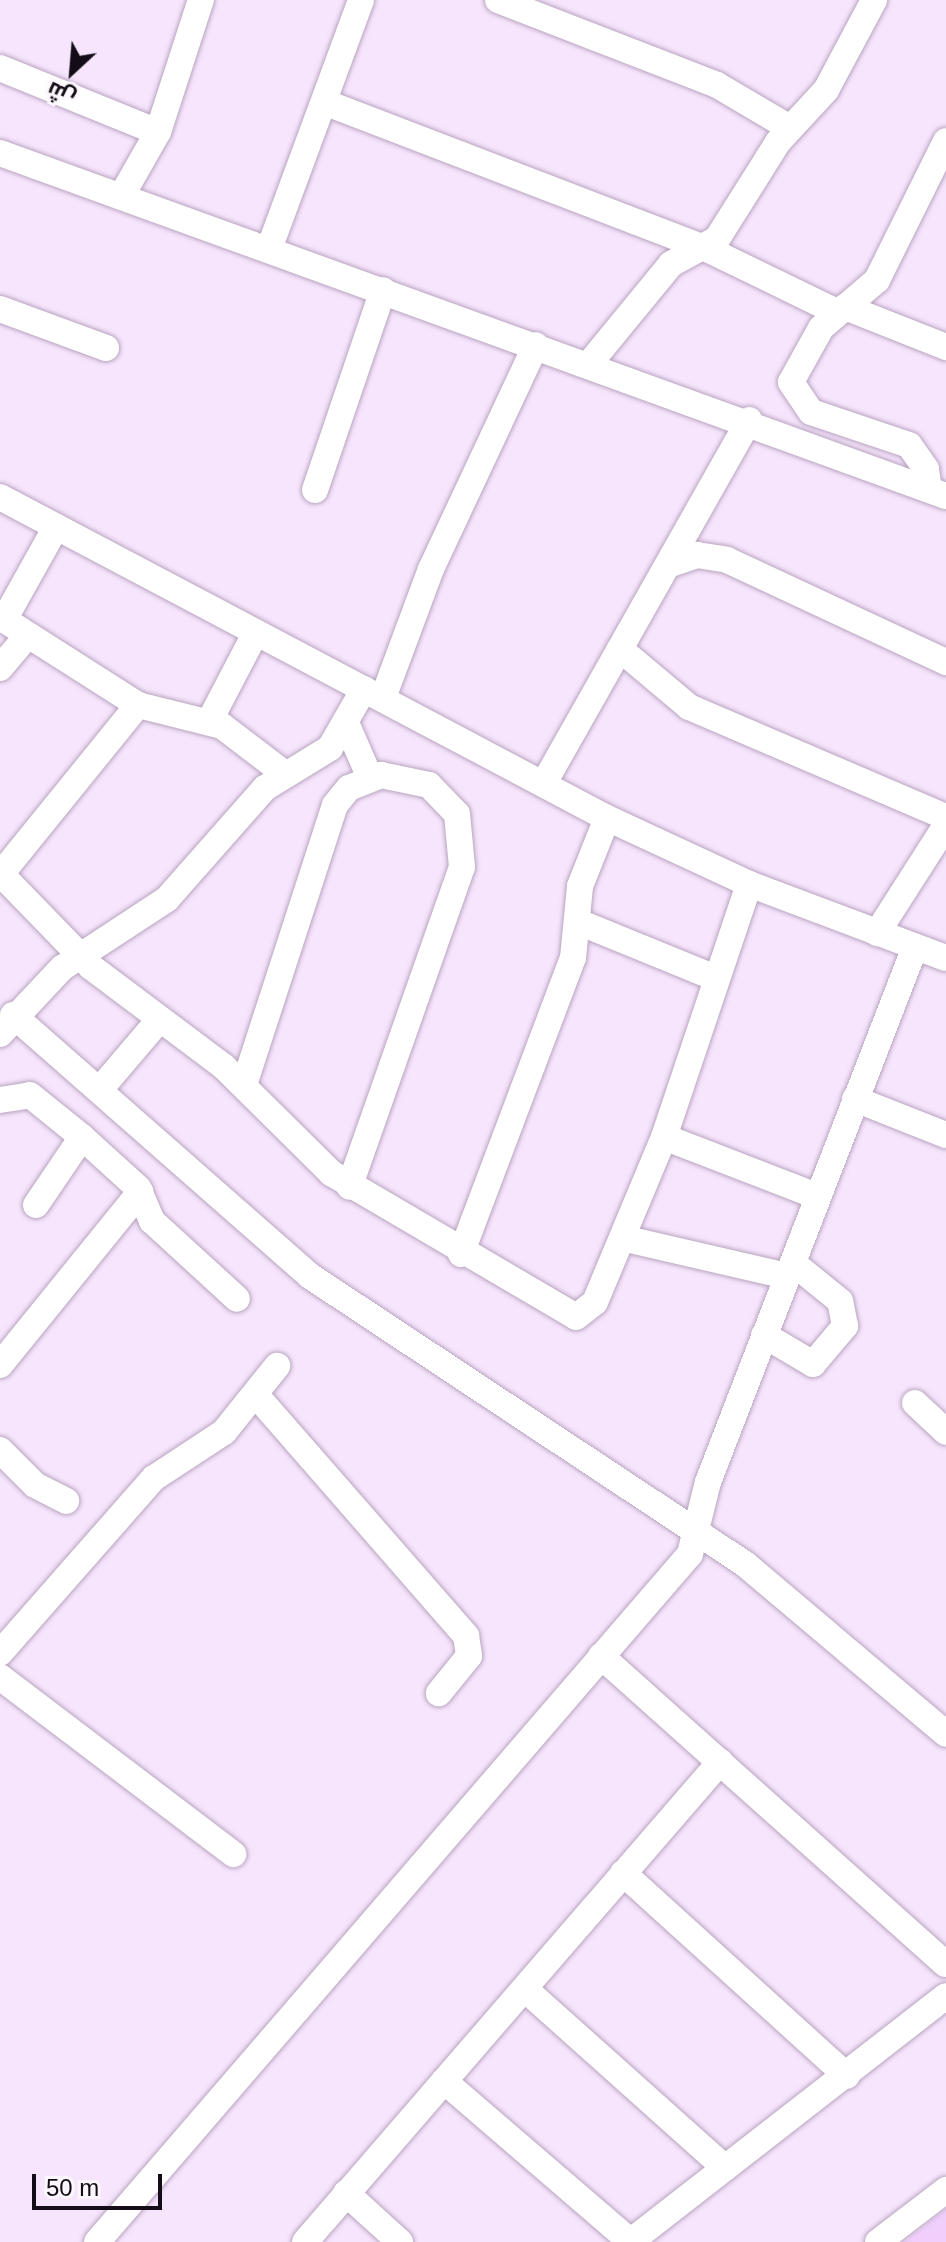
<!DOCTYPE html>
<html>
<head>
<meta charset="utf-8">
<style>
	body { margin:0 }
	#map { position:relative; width:946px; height:2242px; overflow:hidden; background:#f6e5fc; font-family:Helvetica,Cairo,sans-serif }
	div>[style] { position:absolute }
	.green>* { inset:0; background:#f0cffc }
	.roads { filter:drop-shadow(0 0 2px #b9a4c0) drop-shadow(0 0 2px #b9a4c0) }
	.minor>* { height:26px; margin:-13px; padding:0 13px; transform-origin:13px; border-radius:13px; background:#fff }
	span { translate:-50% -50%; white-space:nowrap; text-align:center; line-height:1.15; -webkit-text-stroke:7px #fcf7fd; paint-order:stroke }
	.north { position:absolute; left:32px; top:32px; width:80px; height:80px; -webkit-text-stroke:6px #fcf7fd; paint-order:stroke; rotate:206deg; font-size:22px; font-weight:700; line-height:32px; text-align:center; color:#140d17 }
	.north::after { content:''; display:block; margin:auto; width:28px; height:36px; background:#140d17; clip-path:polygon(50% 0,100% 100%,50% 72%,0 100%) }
	.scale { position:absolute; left:32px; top:2174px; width:130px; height:36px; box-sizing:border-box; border:4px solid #140d17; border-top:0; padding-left:10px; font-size:24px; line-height:28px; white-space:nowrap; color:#140d17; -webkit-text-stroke:6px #fcf7fd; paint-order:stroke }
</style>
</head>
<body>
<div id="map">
	<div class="green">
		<div style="clip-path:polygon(946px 2209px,946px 2242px,904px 2242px)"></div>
	</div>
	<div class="roads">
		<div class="minor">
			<div style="left:498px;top:0;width:235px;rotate:21.2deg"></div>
			<div style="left:717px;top:85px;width:85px;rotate:30.5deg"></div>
			<div style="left:0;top:68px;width:170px;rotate:22.1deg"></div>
			<div style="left:324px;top:102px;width:408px;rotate:21deg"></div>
			<div style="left:705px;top:248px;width:147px;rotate:25.9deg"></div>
			<div style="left:0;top:153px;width:1006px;rotate:19.93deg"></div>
			<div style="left:122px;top:195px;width:73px;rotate:-60.3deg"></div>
			<div style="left:158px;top:132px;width:139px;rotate:-72deg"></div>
			<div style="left:269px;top:249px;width:265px;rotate:-69.7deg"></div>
			<div style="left:845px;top:307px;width:109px;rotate:21.6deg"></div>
			<div style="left:0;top:309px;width:113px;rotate:20.2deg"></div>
			<div style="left:589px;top:364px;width:129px;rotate:-50.6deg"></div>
			<div style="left:671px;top:264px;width:52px;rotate:-28.5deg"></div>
			<div style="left:717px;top:239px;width:115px;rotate:-57.8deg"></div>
			<div style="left:778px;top:142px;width:71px;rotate:-47.3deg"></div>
			<div style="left:826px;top:90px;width:102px;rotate:-61.9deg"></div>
			<div style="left:929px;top:489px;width:20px;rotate:-99deg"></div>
			<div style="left:926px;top:469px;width:29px;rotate:-125deg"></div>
			<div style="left:909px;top:445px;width:103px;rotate:-161.4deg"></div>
			<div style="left:811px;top:412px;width:36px;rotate:-124deg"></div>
			<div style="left:791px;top:382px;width:62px;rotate:-60.9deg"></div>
			<div style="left:821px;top:328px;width:74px;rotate:-40.6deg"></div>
			<div style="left:877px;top:280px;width:155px;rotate:-63.6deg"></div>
			<div style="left:315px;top:490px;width:211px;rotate:-71.2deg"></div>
			<div style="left:0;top:497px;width:687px;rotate:27.87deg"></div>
			<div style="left:607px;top:818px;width:157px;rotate:24.9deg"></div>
			<div style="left:749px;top:884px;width:210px;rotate:20.6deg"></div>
			<div style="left:668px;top:565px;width:31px;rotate:-19deg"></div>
			<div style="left:697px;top:555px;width:30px;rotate:9deg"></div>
			<div style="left:727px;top:560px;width:242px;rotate:25deg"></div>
			<div style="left:0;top:617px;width:164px;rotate:32.5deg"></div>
			<div style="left:138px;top:705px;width:87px;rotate:14deg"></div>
			<div style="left:222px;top:726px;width:79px;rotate:37.3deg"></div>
			<div style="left:4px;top:620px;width:107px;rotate:-60.8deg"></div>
			<div style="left:620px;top:649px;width:90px;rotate:40deg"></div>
			<div style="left:689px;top:707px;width:280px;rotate:23.2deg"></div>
			<div style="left:0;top:668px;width:43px;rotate:-49.7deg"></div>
			<div style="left:383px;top:698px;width:138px;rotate:-69.6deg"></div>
			<div style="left:431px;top:569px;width:247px;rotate:-64.9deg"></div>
			<div style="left:210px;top:720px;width:99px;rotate:-62.4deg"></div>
			<div style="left:347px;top:725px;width:58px;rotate:66.5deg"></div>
			<div style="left:544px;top:783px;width:417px;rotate:-60.5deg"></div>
			<div style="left:0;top:873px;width:131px;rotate:45.9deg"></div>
			<div style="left:91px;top:967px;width:166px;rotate:36.9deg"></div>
			<div style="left:224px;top:1067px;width:151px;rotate:44.7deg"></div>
			<div style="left:331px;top:1173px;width:284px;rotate:30.4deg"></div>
			<div style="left:576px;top:1317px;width:24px;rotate:-38deg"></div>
			<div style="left:595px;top:1302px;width:179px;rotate:-67.3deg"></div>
			<div style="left:664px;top:1137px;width:267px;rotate:-71.4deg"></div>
			<div style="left:1px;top:874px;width:218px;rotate:-51deg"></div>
			<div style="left:581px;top:923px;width:146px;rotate:22.2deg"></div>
			<div style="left:877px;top:933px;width:128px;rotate:-57.4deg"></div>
			<div style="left:13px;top:1015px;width:395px;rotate:41.3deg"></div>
			<div style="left:310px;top:1276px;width:522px;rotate:33.51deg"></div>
			<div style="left:745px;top:1564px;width:263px;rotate:40.2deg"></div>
			<div style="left:0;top:1034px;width:91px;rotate:-46.8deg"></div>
			<div style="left:62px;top:968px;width:126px;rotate:-33.3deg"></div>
			<div style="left:167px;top:899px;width:148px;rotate:-48.6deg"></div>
			<div style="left:265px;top:788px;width:76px;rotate:-31.6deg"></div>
			<div style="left:330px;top:748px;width:68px;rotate:-60deg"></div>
			<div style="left:244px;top:1085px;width:294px;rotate:-72deg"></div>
			<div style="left:335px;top:805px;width:22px;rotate:-51deg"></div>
			<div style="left:349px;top:788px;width:35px;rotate:-22deg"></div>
			<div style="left:381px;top:775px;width:49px;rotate:11.8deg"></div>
			<div style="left:429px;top:785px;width:40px;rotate:46deg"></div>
			<div style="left:457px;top:814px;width:53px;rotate:84.6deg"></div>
			<div style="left:462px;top:867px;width:339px;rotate:109.4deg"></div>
			<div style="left:102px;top:1087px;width:88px;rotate:-49.6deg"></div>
			<div style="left:855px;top:1099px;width:98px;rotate:21.6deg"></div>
			<div style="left:0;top:1100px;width:30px;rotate:-9deg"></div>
			<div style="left:30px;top:1095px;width:67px;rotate:38.9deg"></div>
			<div style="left:82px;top:1137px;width:76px;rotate:42.3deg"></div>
			<div style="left:138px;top:1188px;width:36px;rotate:67deg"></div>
			<div style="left:152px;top:1221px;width:115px;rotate:42.5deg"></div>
			<div style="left:664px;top:1137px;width:164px;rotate:21.1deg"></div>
			<div style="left:36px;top:1205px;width:82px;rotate:-55.9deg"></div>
			<div style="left:622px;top:1238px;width:169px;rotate:13deg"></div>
			<div style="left:461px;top:1254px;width:316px;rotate:-69.3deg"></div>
			<div style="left:573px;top:958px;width:72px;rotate:-84.4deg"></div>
			<div style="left:580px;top:886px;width:73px;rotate:-68.3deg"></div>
			<div style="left:764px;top:1335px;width:57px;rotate:30.6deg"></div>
			<div style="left:813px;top:1364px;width:50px;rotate:-49.9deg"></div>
			<div style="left:845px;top:1326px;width:25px;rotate:-101deg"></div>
			<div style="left:840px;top:1301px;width:60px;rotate:-141deg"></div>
			<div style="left:0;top:1365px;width:223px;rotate:-51deg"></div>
			<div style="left:256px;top:1395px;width:320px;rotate:48.9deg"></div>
			<div style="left:466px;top:1636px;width:20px;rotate:81deg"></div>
			<div style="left:469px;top:1656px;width:48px;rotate:129deg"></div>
			<div style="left:915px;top:1403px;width:42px;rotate:43.1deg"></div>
			<div style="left:0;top:1450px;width:49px;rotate:45deg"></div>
			<div style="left:35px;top:1485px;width:35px;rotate:27deg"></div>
			<div style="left:0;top:1653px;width:233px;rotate:-48.7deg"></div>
			<div style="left:154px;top:1478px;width:84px;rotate:-33.3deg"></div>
			<div style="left:224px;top:1432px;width:85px;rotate:-51.2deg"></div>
			<div style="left:601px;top:1656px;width:462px;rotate:41.8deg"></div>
			<div style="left:0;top:1677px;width:293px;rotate:37.2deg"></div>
			<div style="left:623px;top:1873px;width:302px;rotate:42.2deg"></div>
			<div style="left:526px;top:1990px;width:267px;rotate:41.8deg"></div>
			<div style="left:444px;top:2081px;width:247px;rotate:40.7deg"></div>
			<div style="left:346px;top:2193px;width:73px;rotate:42.2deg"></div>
			<div style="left:97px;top:2242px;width:908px;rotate:-49.24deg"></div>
			<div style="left:690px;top:1554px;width:74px;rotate:-76deg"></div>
			<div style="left:708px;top:1482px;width:574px;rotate:-68.85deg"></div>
			<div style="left:305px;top:2242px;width:635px;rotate:-49.15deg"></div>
			<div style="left:630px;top:2242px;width:400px;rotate:-37.9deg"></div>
			<div style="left:878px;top:2242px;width:86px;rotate:-37.4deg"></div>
		</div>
	</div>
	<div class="north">ش</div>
	<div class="scale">50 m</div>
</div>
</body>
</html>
